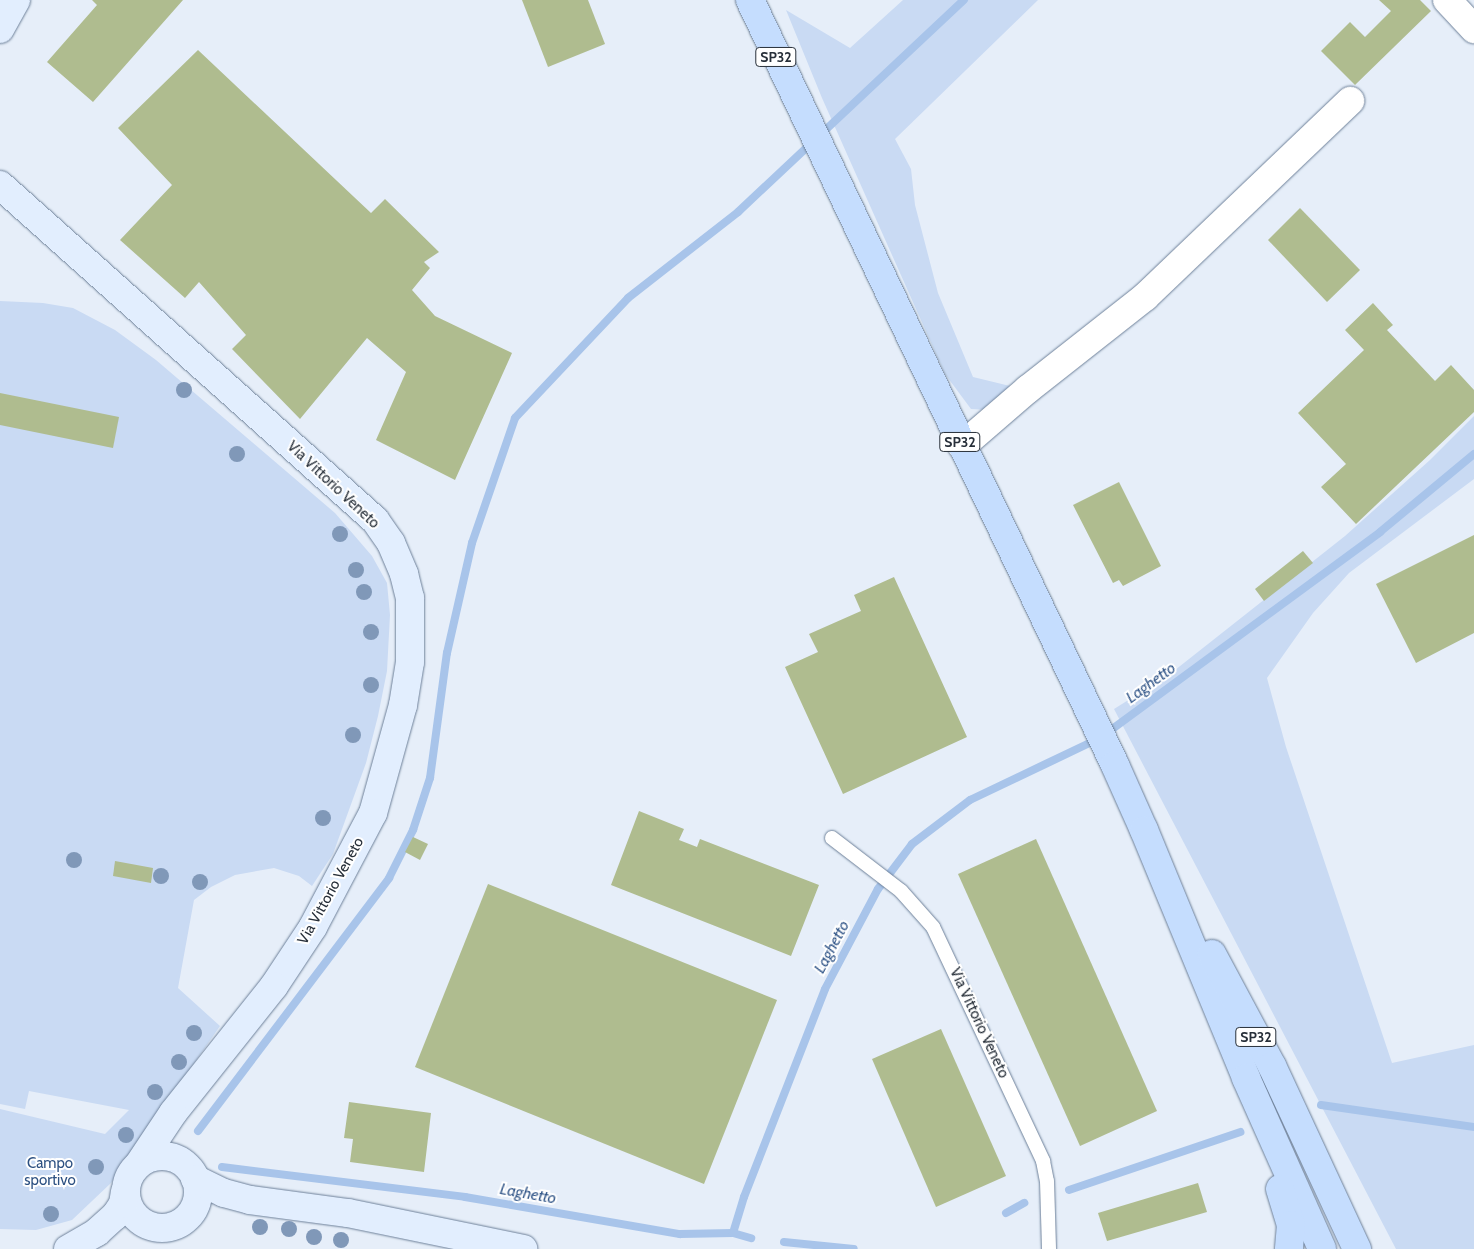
<!DOCTYPE html>
<html>
<head>
<meta charset="utf-8">
<style>
	body { margin:0 }
	#map { position:relative; width:1474px; height:1249px; overflow:hidden; background:#e6eef9; font-family:Cabin,sans-serif }
	div>[style] { position:absolute }
	.green>* { inset:0; background:#c9daf3 }
	.stream>* { height:8px; margin:-4px; padding:0 4px; transform-origin:4px; border-radius:4px; background:#a8c4ea }
	.building>* { inset:0; background:#afbc8f }
	.roads { filter:drop-shadow(0 0 1px #6d8099) drop-shadow(0 0 1px #6d8099) }
	.lane>* { height:14px; margin:-7px; padding:0 7px; transform-origin:7px; border-radius:7px; background:#fff }
	.street>* { height:28px; margin:-14px; padding:0 14px; transform-origin:14px; border-radius:14px; background:#fff }
	.secondary>* { height:28px; margin:-14px; padding:0 14px; transform-origin:14px; border-radius:14px; background:#e2eefe }
	.secondary>.ring { margin:-14px; padding:0; box-sizing:content-box; background:none; border:28px solid #e2eefe; border-radius:50% }
	.primary>* { height:28px; margin:-14px; padding:0 14px; transform-origin:14px; border-radius:14px; background:#c5ddfe }
	.trees>* { width:16px; height:16px; margin:-8px; border-radius:50%; background:#8098b8 }
	span { translate:-50% -50%; white-space:nowrap; text-align:center; line-height:1.15; -webkit-text-stroke:4px #fff; paint-order:stroke }
	.shield-label span { padding:1px 4px; background:#fff; border:1px solid; border-radius:4px; -webkit-text-stroke-width:0 }
	.shield-label { font-size:14px; color:#28303a; font-weight:700 }
	.street-label { font-size:15px; color:#28303a }
	.park-label { font-size:15px; color:#2d5182 }
	.water-label { font-size:16px; color:#335789; font-style:italic }
</style>
</head>
<body>
<div id="map">
	<div class="green">
		<div style="clip-path:polygon(903px 0,1038px 0,895px 139px,911px 169px,915px 205px,938px 293px,973px 377px,1010px 386px,991px 410px,971px 409px,945px 374px,822px 98px,786px 10px,850px 48px)"></div>
		<div style="clip-path:polygon(0 301px,43px 303px,73px 308px,115px 330px,156px 360px,335px 513px,372px 556px,387px 583px,390px 615px,387px 671px,378px 716px,366px 763px,333px 854px,312px 886px,299px 876px,274px 868px,235px 875px,211px 887px,194px 900px,178px 988px,220px 1026px,111px 1183px,72px 1220px,36px 1230px,0 1229px,0 1109px,105px 1134px,129px 1110px,29px 1091px,25px 1109px,0 1104px)"></div>
		<div style="clip-path:polygon(1474px 416px,1474px 479px,1349px 573px,1313px 613px,1267px 678px,1286px 747px,1392px 1063px,1474px 1045px,1474px 1249px,1396px 1249px,1114px 709px,1170px 674px,1345px 536px,1430px 460px)"></div>
	</div>
	<div class="stream">
		<div style="left:1321px;top:1105px;width:155px;rotate:8.2deg"></div>
		<div style="left:198px;top:1131px;width:317px;rotate:-52.9deg"></div>
		<div style="left:389px;top:878px;width:54px;rotate:-63.4deg"></div>
		<div style="left:413px;top:830px;width:55px;rotate:-71.9deg"></div>
		<div style="left:430px;top:778px;width:126px;rotate:-82.3deg"></div>
		<div style="left:447px;top:653px;width:113px;rotate:-77.2deg"></div>
		<div style="left:472px;top:543px;width:132px;rotate:-71deg"></div>
		<div style="left:515px;top:418px;width:165px;rotate:-46.7deg"></div>
		<div style="left:628px;top:298px;width:140px;rotate:-38deg"></div>
		<div style="left:738px;top:212px;width:310px;rotate:-43.2deg"></div>
		<div style="left:222px;top:1167px;width:245px;rotate:7deg"></div>
		<div style="left:465px;top:1197px;width:218px;rotate:9.8deg"></div>
		<div style="left:680px;top:1234px;width:53px;rotate:-1.1deg"></div>
		<div style="left:733px;top:1233px;width:38px;rotate:-73deg"></div>
		<div style="left:744px;top:1197px;width:223px;rotate:-68.7deg"></div>
		<div style="left:825px;top:989px;width:113px;rotate:-62.1deg"></div>
		<div style="left:878px;top:889px;width:56px;rotate:-52.9deg"></div>
		<div style="left:912px;top:844px;width:73px;rotate:-37.2deg"></div>
		<div style="left:970px;top:800px;width:144px;rotate:-25.5deg"></div>
		<div style="left:1100px;top:738px;width:348px;rotate:-36.3deg"></div>
		<div style="left:1380px;top:532px;width:122px;rotate:-39.7deg"></div>
		<div style="left:1069px;top:1190px;width:181px;rotate:-18.7deg"></div>
		<div style="left:1006px;top:1213px;width:21px;rotate:-29deg"></div>
		<div style="left:733px;top:1233px;width:19px;rotate:16deg"></div>
		<div style="left:784px;top:1242px;width:70px;rotate:5.7deg"></div>
	</div>
	<div class="building">
		<div style="clip-path:polygon(92px 0,183px 0,93px 102px,47px 62px,97px 5px)"></div>
		<div style="clip-path:polygon(522px 0,588px 0,605px 44px,548px 67px)"></div>
		<div style="clip-path:polygon(1379px 0,1420px 0,1431px 11px,1355px 85px,1321px 51px,1350px 22px,1365px 37px,1391px 11px)"></div>
		<div style="clip-path:polygon(198px 50px,371px 213px,385px 199px,439px 252px,424px 262px,430px 268px,412px 290px,435px 316px,512px 353px,455px 480px,376px 440px,406px 372px,367px 338px,300px 419px,232px 349px,246px 335px,199px 282px,185px 298px,120px 240px,172px 185px,118px 128px)"></div>
		<div style="clip-path:polygon(1300px 208px,1360px 270px,1327px 302px,1268px 240px)"></div>
		<div style="clip-path:polygon(1373px 303px,1393px 325px,1387px 330px,1435px 381px,1451px 365px,1474px 390px,1474px 412px,1356px 524px,1321px 487px,1346px 464px,1298px 413px,1364px 350px,1345px 330px)"></div>
		<div style="clip-path:polygon(0 393px,119px 417px,113px 448px,0 425px)"></div>
		<div style="clip-path:polygon(1119px 482px,1161px 566px,1123px 586px,1119px 580px,1113px 583px,1073px 505px)"></div>
		<div style="clip-path:polygon(1474px 535px,1474px 633px,1416px 663px,1376px 584px)"></div>
		<div style="clip-path:polygon(1303px 551px,1313px 563px,1264px 601px,1255px 589px)"></div>
		<div style="clip-path:polygon(894px 577px,967px 737px,843px 794px,785px 667px,818px 652px,809px 634px,861px 611px,854px 595px)"></div>
		<div style="clip-path:polygon(639px 811px,684px 829px,679px 840px,697px 847px,700px 839px,819px 885px,791px 956px,611px 885px)"></div>
		<div style="clip-path:polygon(413px 837px,428px 844px,420px 860px,405px 852px)"></div>
		<div style="clip-path:polygon(1036px 839px,1157px 1111px,1080px 1146px,958px 874px)"></div>
		<div style="clip-path:polygon(115px 861px,153px 868px,151px 883px,113px 876px)"></div>
		<div style="clip-path:polygon(488px 884px,777px 1000px,704px 1184px,415px 1067px)"></div>
		<div style="clip-path:polygon(941px 1029px,1006px 1176px,936px 1207px,872px 1059px)"></div>
		<div style="clip-path:polygon(349px 1102px,431px 1113px,424px 1172px,350px 1162px,353px 1139px,344px 1138px)"></div>
		<div style="clip-path:polygon(1198px 1183px,1207px 1212px,1107px 1241px,1098px 1213px)"></div>
	</div>
	<div class="roads">
		<div class="lane">
			<div style="left:832px;top:838px;width:87px;rotate:37.5deg"></div>
			<div style="left:901px;top:891px;width:48px;rotate:48.4deg"></div>
			<div style="left:933px;top:927px;width:259px;rotate:64.8deg"></div>
			<div style="left:1043px;top:1161px;width:20px;rotate:79deg"></div>
			<div style="left:1047px;top:1181px;width:68px;rotate:88.3deg"></div>
		</div>
		<div class="street">
			<div style="left:1447px;top:0;width:40px;rotate:47deg"></div>
			<div style="left:962px;top:446px;width:87px;rotate:-40.8deg"></div>
			<div style="left:1028px;top:389px;width:149px;rotate:-38.2deg"></div>
			<div style="left:1145px;top:297px;width:284px;rotate:-43.7deg"></div>
		</div>
		<div class="secondary">
			<div style="left:0;top:29px;width:33px;rotate:-61deg"></div>
			<div style="left:0;top:185px;width:503px;rotate:41.78deg"></div>
			<div style="left:375px;top:520px;width:28px;rotate:55deg"></div>
			<div style="left:391px;top:543px;width:34px;rotate:67deg"></div>
			<div style="left:404px;top:574px;width:25px;rotate:76deg"></div>
			<div style="left:410px;top:598px;width:64px;rotate:90deg"></div>
			<div style="left:410px;top:662px;width:44px;rotate:99.2deg"></div>
			<div style="left:403px;top:705px;width:112px;rotate:105.5deg"></div>
			<div style="left:373px;top:813px;width:129px;rotate:117.8deg"></div>
			<div style="left:313px;top:927px;width:71px;rotate:123.5deg"></div>
			<div style="left:274px;top:986px;width:162px;rotate:128.5deg"></div>
			<div style="left:173px;top:1113px;width:61px;rotate:123.7deg"></div>
			<div class="ring" style="left:126px;top:1156px;width:44px;height:44px"></div>
			<div style="left:195px;top:1179px;width:32px;rotate:26deg"></div>
			<div style="left:224px;top:1193px;width:27px;rotate:15deg"></div>
			<div style="left:250px;top:1200px;width:99px;rotate:7.6deg"></div>
			<div style="left:348px;top:1213px;width:179px;rotate:11.6deg"></div>
			<div style="left:68px;top:1249px;width:34px;rotate:-30deg"></div>
			<div style="left:97px;top:1232px;width:24px;rotate:-42deg"></div>
			<div style="left:115px;top:1216px;width:14px;rotate:-56deg"></div>
			<div style="left:123px;top:1204px;width:12px;rotate:-81deg"></div>
		</div>
		<div class="primary">
			<div style="left:750px;top:0;width:848px;rotate:64.49deg"></div>
			<div style="left:1115px;top:765px;width:71px;rotate:66deg"></div>
			<div style="left:1144px;top:830px;width:268px;rotate:67.6deg"></div>
			<div style="left:1246px;top:1078px;width:187px;rotate:66deg"></div>
			<div style="left:1212px;top:954px;width:127px;rotate:61.8deg"></div>
			<div style="left:1272px;top:1066px;width:202px;rotate:65.1deg"></div>
			<div style="left:1280px;top:1189px;width:38px;rotate:73deg"></div>
			<div style="left:1291px;top:1225px;width:24px;rotate:95deg"></div>
		</div>
	</div>
	<div class="trees">
		<div style="left:184px;top:390px"></div>
		<div style="left:237px;top:454px"></div>
		<div style="left:340px;top:534px"></div>
		<div style="left:356px;top:570px"></div>
		<div style="left:364px;top:592px"></div>
		<div style="left:371px;top:632px"></div>
		<div style="left:371px;top:685px"></div>
		<div style="left:353px;top:735px"></div>
		<div style="left:323px;top:818px"></div>
		<div style="left:74px;top:860px"></div>
		<div style="left:161px;top:876px"></div>
		<div style="left:200px;top:882px"></div>
		<div style="left:194px;top:1033px"></div>
		<div style="left:179px;top:1062px"></div>
		<div style="left:155px;top:1092px"></div>
		<div style="left:126px;top:1135px"></div>
		<div style="left:96px;top:1167px"></div>
		<div style="left:51px;top:1214px"></div>
		<div style="left:260px;top:1227px"></div>
		<div style="left:289px;top:1229px"></div>
		<div style="left:314px;top:1237px"></div>
		<div style="left:341px;top:1240px"></div>
	</div>
	<div class="shield-label">
		<span style="left:776px;top:57px">SP32</span>
		<span style="left:960px;top:442px">SP32</span>
		<span style="left:1256px;top:1037px">SP32</span>
	</div>
	<div class="street-label">
		<span style="left:333px;top:485px;rotate:43deg">Via Vittorio Veneto</span>
		<span style="left:331px;top:891px;rotate:-61deg">Via Vittorio Veneto</span>
		<span style="left:979px;top:1023px;rotate:65deg">Via Vittorio Veneto</span>
	</div>
	<div class="park-label">
		<span style="left:50px;top:1172px">Campo<br>sportivo</span>
	</div>
	<div class="water-label">
		<span style="left:1151px;top:683px;rotate:-36deg">Laghetto</span>
		<span style="left:832px;top:947px;rotate:-62deg">Laghetto</span>
		<span style="left:528px;top:1194px;rotate:10deg">Laghetto</span>
	</div>
</div>
</body>
</html>
